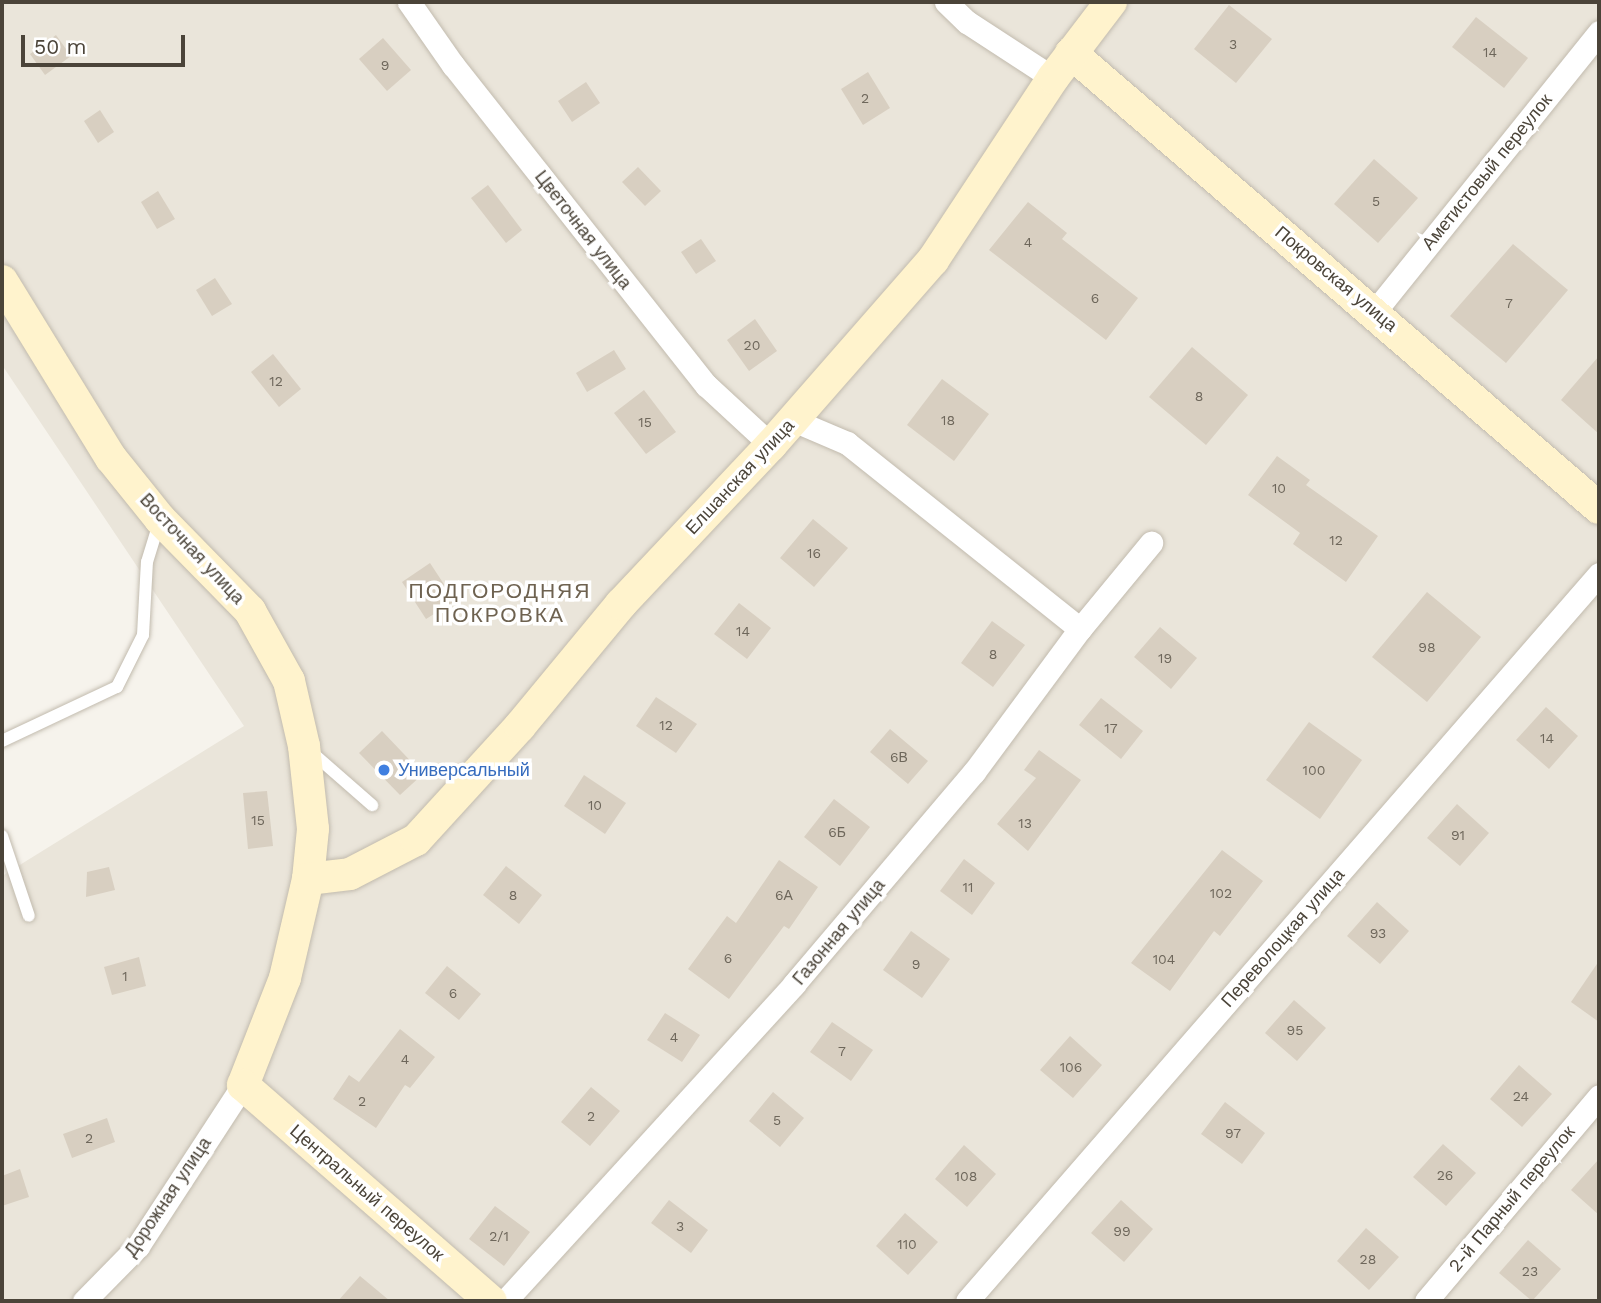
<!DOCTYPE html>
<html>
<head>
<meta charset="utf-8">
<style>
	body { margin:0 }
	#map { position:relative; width:1601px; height:1303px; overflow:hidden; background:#f6f3ec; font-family:"Work Sans",sans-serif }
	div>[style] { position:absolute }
	.residential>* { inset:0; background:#eae5da }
	.building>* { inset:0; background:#d8cfc1 }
	.roads { filter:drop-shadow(0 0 2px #c2bbae) drop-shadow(0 0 2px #c2bbae) }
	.lane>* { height:12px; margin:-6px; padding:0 6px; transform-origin:6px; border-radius:6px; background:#fff }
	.street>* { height:23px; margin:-11.5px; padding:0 11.5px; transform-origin:11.5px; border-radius:11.5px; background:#fff }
	.secondary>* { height:32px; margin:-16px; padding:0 16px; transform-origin:16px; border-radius:16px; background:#fff3cd }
	.dots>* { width:19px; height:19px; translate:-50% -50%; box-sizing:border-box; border:4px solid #fff; border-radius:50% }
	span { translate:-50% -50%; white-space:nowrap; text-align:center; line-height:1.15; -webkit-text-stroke:7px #fff; paint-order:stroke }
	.number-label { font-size:14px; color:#6e675b }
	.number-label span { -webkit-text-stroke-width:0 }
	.street-label { font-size:18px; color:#4b4439 }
	.shop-label { font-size:18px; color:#366cbe }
	.left { translate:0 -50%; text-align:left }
	.quarter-label { font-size:21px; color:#6e6250; letter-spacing:2px }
	.frame { position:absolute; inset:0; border:4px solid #4b4439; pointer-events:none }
	.scale { position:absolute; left:21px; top:35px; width:164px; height:32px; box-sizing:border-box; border:4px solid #4b4439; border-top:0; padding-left:9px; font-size:21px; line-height:24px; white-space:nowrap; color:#4b4439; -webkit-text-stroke:5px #fff; paint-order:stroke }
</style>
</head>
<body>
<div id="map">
	<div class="residential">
		<div style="clip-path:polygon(2px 2px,1599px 2px,1599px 1301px,2px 1301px,2px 876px,244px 726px,2px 365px)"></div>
	</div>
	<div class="building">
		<div style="clip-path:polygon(1229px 5px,1272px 39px,1236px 83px,1194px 49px)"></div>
		<div style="clip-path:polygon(1476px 17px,1528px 58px,1504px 88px,1452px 47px)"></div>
		<div style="clip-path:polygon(56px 35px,71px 56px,45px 75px,30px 54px)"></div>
		<div style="clip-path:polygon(383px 38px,411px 70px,387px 91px,359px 59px)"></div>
		<div style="clip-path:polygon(868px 72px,890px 108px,863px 125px,841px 89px)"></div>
		<div style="clip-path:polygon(586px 82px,600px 103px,572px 122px,558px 101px)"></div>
		<div style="clip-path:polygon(100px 110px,114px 132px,98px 143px,84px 121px)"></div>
		<div style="clip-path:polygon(1374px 159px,1418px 198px,1378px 243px,1334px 204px)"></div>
		<div style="clip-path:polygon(638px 167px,661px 191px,645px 206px,622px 182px)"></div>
		<div style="clip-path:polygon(488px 185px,522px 230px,506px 243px,471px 198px)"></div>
		<div style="clip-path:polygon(158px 191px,175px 219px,157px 229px,141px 202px)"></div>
		<div style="clip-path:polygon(1028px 202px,1067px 233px,1062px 239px,1138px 298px,1106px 340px,989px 250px)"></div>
		<div style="clip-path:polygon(701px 239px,716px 261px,696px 274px,681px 252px)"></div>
		<div style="clip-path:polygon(1513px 244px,1568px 290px,1506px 363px,1450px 316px)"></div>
		<div style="clip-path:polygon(215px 278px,232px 304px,212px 316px,196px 290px)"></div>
		<div style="clip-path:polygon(755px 319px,777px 351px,749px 371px,727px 340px)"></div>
		<div style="clip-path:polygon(1192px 347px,1248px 395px,1206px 445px,1149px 397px)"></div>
		<div style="clip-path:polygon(614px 350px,626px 369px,587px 392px,576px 373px)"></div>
		<div style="clip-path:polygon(273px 354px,301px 389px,279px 407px,251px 372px)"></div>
		<div style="clip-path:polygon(1599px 356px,1599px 434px,1561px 400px)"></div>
		<div style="clip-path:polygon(942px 379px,989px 414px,954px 461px,907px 425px)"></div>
		<div style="clip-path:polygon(644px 390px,676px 432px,646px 454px,614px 413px)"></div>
		<div style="clip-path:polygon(1277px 456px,1310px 480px,1306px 485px,1378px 536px,1346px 582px,1293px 544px,1300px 533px,1248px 495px)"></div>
		<div style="clip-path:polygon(813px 519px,848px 548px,814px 587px,780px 558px)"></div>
		<div style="clip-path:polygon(430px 563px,455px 601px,426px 619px,402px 582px)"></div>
		<div style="clip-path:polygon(1427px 592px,1481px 637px,1427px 702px,1372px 657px)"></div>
		<div style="clip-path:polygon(739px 603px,771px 628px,747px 659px,714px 634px)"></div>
		<div style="clip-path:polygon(992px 621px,1025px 645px,993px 687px,961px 663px)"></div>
		<div style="clip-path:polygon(1160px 627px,1197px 658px,1171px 689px,1134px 657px)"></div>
		<div style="clip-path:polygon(656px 697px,697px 724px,676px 753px,636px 726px)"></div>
		<div style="clip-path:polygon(1101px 698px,1143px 731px,1121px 759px,1079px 725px)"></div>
		<div style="clip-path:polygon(1546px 707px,1578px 736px,1549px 769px,1516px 740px)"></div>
		<div style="clip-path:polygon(1309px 722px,1362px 760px,1320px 819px,1266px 780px)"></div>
		<div style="clip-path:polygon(890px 729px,928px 761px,908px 784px,870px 752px)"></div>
		<div style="clip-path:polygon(382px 731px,423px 774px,400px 795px,359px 753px)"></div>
		<div style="clip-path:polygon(1039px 750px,1081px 780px,1028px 851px,997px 824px,1036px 778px,1024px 770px)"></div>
		<div style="clip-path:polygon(584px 775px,626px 803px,605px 834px,564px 806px)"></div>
		<div style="clip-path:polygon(267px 791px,273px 846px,248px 849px,243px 793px)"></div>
		<div style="clip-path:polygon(834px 799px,870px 827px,840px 866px,804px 837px)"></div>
		<div style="clip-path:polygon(1457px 804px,1489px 833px,1460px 866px,1427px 838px)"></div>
		<div style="clip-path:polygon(1222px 850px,1263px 881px,1220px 936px,1214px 931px,1170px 991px,1131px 963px)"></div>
		<div style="clip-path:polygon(964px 859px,995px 883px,972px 915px,940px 891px)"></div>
		<div style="clip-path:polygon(779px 860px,818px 887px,789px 929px,784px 926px,729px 999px,688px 969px,727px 916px,736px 923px)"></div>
		<div style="clip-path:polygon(506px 866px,542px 895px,519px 924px,483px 895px)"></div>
		<div style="clip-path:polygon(109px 867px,115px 890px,86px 897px,87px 872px)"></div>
		<div style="clip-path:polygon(1377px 902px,1409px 931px,1380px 964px,1347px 936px)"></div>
		<div style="clip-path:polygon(911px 931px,950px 959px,922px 998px,883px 970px)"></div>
		<div style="clip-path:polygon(139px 957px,146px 986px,112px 995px,104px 967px)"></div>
		<div style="clip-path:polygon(1599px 961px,1599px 1022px,1571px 1002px)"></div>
		<div style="clip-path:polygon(447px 966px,481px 994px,459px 1020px,425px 993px)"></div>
		<div style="clip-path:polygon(1294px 1000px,1326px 1028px,1297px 1061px,1265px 1033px)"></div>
		<div style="clip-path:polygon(665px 1013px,700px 1035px,682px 1062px,647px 1040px)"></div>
		<div style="clip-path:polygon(832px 1022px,873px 1050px,851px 1081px,810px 1052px)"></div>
		<div style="clip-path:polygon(400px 1029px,435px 1057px,410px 1088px,405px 1085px,376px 1128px,333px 1099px,349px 1075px,359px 1082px)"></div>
		<div style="clip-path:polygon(1070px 1036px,1102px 1065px,1073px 1098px,1040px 1070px)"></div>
		<div style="clip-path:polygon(1519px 1065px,1552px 1094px,1522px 1127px,1490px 1099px)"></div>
		<div style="clip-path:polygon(591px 1087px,620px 1111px,590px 1146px,561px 1122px)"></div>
		<div style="clip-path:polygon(773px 1092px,804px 1118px,780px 1147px,749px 1121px)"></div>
		<div style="clip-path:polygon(1225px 1102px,1265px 1133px,1242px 1164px,1201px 1134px)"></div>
		<div style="clip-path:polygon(107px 1118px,115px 1142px,72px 1158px,63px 1134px)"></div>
		<div style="clip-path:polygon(1443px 1144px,1476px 1173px,1446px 1206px,1413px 1177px)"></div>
		<div style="clip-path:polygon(964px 1145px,996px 1174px,967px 1207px,935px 1179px)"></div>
		<div style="clip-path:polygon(1599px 1159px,1599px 1215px,1571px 1190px)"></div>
		<div style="clip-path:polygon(20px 1169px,29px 1197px,2px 1206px,2px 1176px)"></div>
		<div style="clip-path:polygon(669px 1200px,708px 1230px,691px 1253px,651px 1223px)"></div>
		<div style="clip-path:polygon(1121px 1200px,1153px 1229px,1124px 1262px,1091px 1233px)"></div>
		<div style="clip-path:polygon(495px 1206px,530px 1232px,504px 1266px,469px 1239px)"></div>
		<div style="clip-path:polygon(905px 1213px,938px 1242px,908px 1275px,876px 1246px)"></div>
		<div style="clip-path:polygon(1366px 1228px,1399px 1257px,1369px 1290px,1337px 1261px)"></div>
		<div style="clip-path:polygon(1528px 1240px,1561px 1269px,1532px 1301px,1499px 1273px)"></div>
		<div style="clip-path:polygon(360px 1276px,390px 1301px,338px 1301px)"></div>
	</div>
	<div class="roads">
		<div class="lane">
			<div style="left:2px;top:741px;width:127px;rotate:-25.2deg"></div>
			<div style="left:117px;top:687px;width:58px;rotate:-63.4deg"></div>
			<div style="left:143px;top:635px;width:73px;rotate:-86.9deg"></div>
			<div style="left:147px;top:562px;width:41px;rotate:-72.9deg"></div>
			<div style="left:309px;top:750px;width:84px;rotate:41.1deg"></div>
			<div style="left:2px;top:836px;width:84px;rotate:71.4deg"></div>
		</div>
		<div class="street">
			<div style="left:409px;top:2px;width:77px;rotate:55.1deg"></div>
			<div style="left:453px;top:65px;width:408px;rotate:51.7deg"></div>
			<div style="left:706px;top:385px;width:88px;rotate:42.7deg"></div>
			<div style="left:946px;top:2px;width:29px;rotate:44deg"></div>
			<div style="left:967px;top:22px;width:103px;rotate:33.1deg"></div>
			<div style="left:1375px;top:311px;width:358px;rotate:-51.2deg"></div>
			<div style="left:793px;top:420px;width:59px;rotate:23.1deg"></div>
			<div style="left:847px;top:443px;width:298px;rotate:38.6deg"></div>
			<div style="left:84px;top:1301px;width:77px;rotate:-45.5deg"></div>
			<div style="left:138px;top:1246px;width:192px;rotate:-56.9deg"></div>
			<div style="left:505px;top:1301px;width:429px;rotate:-47.6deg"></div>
			<div style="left:794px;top:984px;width:278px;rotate:-49.7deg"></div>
			<div style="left:974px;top:772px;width:178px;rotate:-53.5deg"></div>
			<div style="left:1080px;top:629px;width:112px;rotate:-50.5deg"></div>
			<div style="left:967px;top:1301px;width:963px;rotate:-49deg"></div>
			<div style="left:1426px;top:1301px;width:268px;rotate:-49.8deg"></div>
		</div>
		<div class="secondary">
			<div style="left:1071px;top:53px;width:697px;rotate:40.75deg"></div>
			<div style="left:2px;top:281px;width:208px;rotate:58.4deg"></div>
			<div style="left:111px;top:458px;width:78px;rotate:51.2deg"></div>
			<div style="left:160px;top:519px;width:129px;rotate:45.6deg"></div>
			<div style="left:250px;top:611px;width:80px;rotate:60.9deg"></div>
			<div style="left:289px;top:681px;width:67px;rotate:77deg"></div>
			<div style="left:304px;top:746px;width:83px;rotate:83.8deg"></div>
			<div style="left:313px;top:829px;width:50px;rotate:95.7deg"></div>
			<div style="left:308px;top:879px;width:102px;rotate:103.1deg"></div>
			<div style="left:285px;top:978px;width:115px;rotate:111.4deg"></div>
			<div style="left:243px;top:1085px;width:329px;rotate:41.1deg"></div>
			<div style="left:308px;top:879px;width:42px;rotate:-6.8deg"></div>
			<div style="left:350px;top:874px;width:74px;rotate:-27.3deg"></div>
			<div style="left:416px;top:840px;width:154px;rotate:-47.6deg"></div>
			<div style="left:520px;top:726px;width:158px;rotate:-50.4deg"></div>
			<div style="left:621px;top:604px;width:219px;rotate:-46.7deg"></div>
			<div style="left:771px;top:445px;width:246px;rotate:-48.8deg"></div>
			<div style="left:933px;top:260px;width:218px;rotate:-56.6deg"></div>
			<div style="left:1053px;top:78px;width:96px;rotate:-52.7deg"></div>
		</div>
	</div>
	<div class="dots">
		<div style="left:384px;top:770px;background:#3f7fe0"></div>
	</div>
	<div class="number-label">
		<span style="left:1233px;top:44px">3</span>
		<span style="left:1490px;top:52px">14</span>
		<span style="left:385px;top:65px">9</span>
		<span style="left:865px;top:98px">2</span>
		<span style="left:1376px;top:201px">5</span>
		<span style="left:1028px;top:242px">4</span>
		<span style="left:1095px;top:298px">6</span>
		<span style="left:1509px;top:303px">7</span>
		<span style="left:752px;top:345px">20</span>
		<span style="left:276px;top:381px">12</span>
		<span style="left:1199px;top:396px">8</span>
		<span style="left:948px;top:420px">18</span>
		<span style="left:645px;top:422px">15</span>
		<span style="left:1279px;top:488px">10</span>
		<span style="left:1336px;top:540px">12</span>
		<span style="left:814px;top:553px">16</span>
		<span style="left:743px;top:631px">14</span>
		<span style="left:1427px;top:647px">98</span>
		<span style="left:993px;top:654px">8</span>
		<span style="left:1165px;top:658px">19</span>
		<span style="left:666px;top:725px">12</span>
		<span style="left:1111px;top:728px">17</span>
		<span style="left:1547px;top:738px">14</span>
		<span style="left:899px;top:757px">6В</span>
		<span style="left:1314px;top:770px">100</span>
		<span style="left:595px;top:805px">10</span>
		<span style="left:258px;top:820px">15</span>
		<span style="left:1025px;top:823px">13</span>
		<span style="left:837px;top:832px">6Б</span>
		<span style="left:1458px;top:835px">91</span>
		<span style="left:968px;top:887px">11</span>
		<span style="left:1221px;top:893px">102</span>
		<span style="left:513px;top:895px">8</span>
		<span style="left:784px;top:895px">6А</span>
		<span style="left:1378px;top:933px">93</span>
		<span style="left:728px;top:958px">6</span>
		<span style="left:1164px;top:959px">104</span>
		<span style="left:916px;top:964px">9</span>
		<span style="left:125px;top:976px">1</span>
		<span style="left:453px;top:993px">6</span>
		<span style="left:1295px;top:1030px">95</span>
		<span style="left:674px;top:1037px">4</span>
		<span style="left:842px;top:1051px">7</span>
		<span style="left:405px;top:1059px">4</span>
		<span style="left:1071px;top:1067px">106</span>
		<span style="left:1521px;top:1096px">24</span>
		<span style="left:362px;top:1101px">2</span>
		<span style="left:591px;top:1116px">2</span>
		<span style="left:777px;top:1120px">5</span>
		<span style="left:1233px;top:1133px">97</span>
		<span style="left:89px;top:1138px">2</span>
		<span style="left:1445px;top:1175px">26</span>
		<span style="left:966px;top:1176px">108</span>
		<span style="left:680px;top:1226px">3</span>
		<span style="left:1122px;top:1231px">99</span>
		<span style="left:499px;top:1236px">2/1</span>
		<span style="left:907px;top:1244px">110</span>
		<span style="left:1368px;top:1259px">28</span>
		<span style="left:1530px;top:1271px">23</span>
	</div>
	<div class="street-label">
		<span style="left:1487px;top:172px;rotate:-51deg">Аметистовый переулок</span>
		<span style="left:583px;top:230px;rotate:52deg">Цветочная улица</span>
		<span style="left:1336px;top:279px;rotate:40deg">Покровская улица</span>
		<span style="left:740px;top:477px;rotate:-47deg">Елшанская улица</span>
		<span style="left:192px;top:549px;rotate:47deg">Восточная улица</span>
		<span style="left:839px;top:932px;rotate:-50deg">Газонная улица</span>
		<span style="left:1283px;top:938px;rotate:-49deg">Переволоцкая улица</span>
		<span style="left:367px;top:1193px;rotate:41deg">Центральный переулок</span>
		<span style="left:168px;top:1197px;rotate:-56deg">Дорожная улица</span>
		<span style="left:1512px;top:1199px;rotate:-50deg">2-й Парный переулок</span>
	</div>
	<div class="shop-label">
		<span class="left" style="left:398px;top:770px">Универсальный</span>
	</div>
	<div class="quarter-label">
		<span style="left:500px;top:603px">ПОДГОРОДНЯЯ<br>ПОКРОВКА</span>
	</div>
	<div class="frame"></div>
	<div class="scale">50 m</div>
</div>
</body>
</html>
